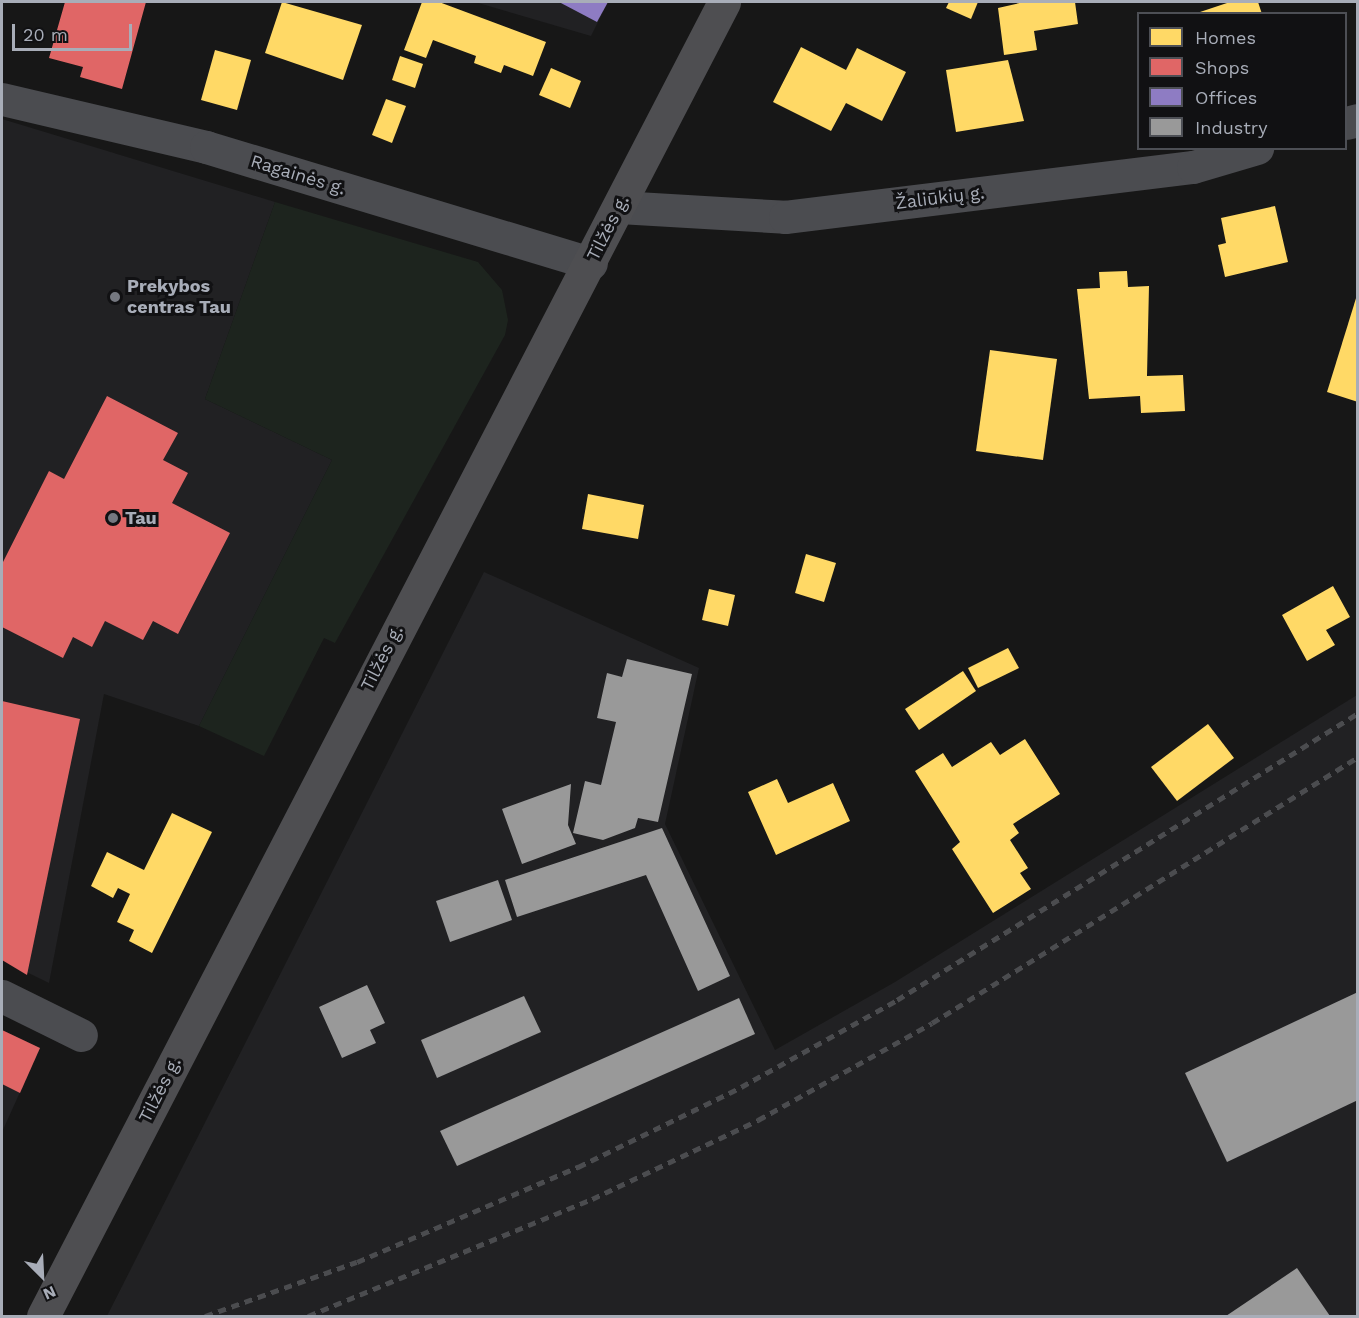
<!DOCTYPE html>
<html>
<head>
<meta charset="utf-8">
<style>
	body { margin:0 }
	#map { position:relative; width:1359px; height:1318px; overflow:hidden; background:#171717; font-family:"Work Sans",sans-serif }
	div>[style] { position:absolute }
	.built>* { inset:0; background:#212123 }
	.green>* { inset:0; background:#1d241e }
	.homes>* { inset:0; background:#ffd966 }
	.shops>* { inset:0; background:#e06666 }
	.offices>* { inset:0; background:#8e7cc3 }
	.industry>* { inset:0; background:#999 }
	.street>* { height:33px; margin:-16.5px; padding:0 16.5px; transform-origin:16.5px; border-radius:16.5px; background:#4b4c50 }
	.highway>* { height:33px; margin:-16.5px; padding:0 16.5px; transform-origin:16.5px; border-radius:16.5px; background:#4e4e51 }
	.rail>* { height:4.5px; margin-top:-2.25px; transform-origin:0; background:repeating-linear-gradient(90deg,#4b4c4f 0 8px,transparent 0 14px) }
	.dots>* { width:16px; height:16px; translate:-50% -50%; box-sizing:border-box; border:3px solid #111113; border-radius:50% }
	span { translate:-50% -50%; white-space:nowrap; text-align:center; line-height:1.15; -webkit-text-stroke:6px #111113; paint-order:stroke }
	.street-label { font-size:18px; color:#a8adb8 }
	.poi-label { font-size:18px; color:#a8adb8; font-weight:700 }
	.left { translate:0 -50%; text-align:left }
	.frame { position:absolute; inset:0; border:3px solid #a8adb8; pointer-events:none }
	.legend { position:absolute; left:1137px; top:12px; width:210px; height:138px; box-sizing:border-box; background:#111113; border:2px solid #4d4f55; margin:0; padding:8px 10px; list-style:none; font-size:18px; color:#a8adb8 }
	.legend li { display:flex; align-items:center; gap:12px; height:30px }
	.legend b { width:30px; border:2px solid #4d4f55 }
	.north { position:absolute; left:12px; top:1246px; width:60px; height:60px; -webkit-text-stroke:4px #111113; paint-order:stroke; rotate:156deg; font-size:16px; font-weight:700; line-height:24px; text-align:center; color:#a8adb8 }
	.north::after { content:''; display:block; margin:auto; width:21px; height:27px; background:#a8adb8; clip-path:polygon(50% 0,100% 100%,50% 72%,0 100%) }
	.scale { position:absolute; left:12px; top:24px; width:120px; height:27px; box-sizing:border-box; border:3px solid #a8adb8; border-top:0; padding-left:8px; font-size:18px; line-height:21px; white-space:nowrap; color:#a8adb8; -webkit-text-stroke:4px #111113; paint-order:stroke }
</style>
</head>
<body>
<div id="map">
	<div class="built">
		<div style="clip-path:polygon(475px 2px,608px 2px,591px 36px)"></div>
		<div style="clip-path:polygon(2px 119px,275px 202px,205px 399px,332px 460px,199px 726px,104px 694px,49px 983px,2px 960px)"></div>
		<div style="clip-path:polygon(484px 572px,699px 668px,665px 824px,775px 1050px,895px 982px,1357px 695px,1357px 1316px,107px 1316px)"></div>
		<div style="clip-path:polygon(2px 1030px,40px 1048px,2px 1132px)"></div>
	</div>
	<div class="green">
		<div style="clip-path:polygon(275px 202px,478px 262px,502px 290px,508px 320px,505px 335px,335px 643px,324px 638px,264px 756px,199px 726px,332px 460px,205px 399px)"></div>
	</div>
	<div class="homes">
		<div style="clip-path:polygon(282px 2px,362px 25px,343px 80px,265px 53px)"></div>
		<div style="clip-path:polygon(422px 2px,439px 2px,546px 42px,533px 76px,504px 65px,501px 73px,474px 63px,476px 56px,433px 40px,426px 58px,404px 50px)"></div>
		<div style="clip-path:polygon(949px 2px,978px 2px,971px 19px,946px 8px)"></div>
		<div style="clip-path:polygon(1024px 2px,1075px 2px,1078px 24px,1034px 31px,1037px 50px,1004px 55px,998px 8px)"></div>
		<div style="clip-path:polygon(1230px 2px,1258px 2px,1262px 14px,1194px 14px)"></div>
		<div style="clip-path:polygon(801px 47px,846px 70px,857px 48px,906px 72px,882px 121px,846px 103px,831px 131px,773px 102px)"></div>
		<div style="clip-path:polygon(215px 50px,251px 60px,237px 110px,201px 100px)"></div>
		<div style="clip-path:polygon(400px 56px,423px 64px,415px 88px,392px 80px)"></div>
		<div style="clip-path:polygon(1008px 60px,1024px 121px,956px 132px,946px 70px)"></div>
		<div style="clip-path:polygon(551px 68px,581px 81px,570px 108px,539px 95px)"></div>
		<div style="clip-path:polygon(386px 99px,406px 106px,392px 143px,372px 135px)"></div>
		<div style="clip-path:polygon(1275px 206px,1288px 262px,1225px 277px,1218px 245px,1226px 243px,1221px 218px)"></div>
		<div style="clip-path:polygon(1127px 271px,1128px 287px,1149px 286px,1147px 376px,1183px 375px,1185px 411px,1141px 413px,1140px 396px,1089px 399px,1077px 289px,1100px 288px,1099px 272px)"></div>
		<div style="clip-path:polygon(1357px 295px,1358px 295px,1358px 402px,1327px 392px)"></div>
		<div style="clip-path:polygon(990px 350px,1057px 359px,1043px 460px,976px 451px)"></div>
		<div style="clip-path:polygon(588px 494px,644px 505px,638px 539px,582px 529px)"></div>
		<div style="clip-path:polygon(806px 554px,836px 563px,824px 602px,795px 593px)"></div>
		<div style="clip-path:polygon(1333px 586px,1350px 617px,1326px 630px,1335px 645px,1307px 661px,1282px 615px)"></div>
		<div style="clip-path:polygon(709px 589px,735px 595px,728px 626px,702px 620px)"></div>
		<div style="clip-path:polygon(1008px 648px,1019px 668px,978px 688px,968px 668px)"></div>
		<div style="clip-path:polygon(963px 671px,976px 691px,919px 730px,905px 709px)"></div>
		<div style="clip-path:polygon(1208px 724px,1234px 758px,1177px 801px,1151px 767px)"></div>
		<div style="clip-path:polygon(1025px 739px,1060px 794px,1013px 824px,1019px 833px,1010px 840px,1028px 868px,1020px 873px,1031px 889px,993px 913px,952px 849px,960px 842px,915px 771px,943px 753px,952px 767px,991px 742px,1000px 755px)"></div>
		<div style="clip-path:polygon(777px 779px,788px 803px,833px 783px,850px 821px,776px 855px,748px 792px)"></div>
		<div style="clip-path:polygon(172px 813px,212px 832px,152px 953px,129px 941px,134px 930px,117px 922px,130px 894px,118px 888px,113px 898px,91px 886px,107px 852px,144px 870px)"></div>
	</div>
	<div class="shops">
		<div style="clip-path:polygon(65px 2px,146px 2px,122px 89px,80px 77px,83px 67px,49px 58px)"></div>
		<div style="clip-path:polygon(107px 396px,178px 433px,163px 460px,188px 473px,172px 503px,230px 533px,178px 634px,153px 621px,143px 640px,105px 621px,92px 647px,73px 637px,63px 658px,2px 627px,2px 564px,49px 471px,64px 479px)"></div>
		<div style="clip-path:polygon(2px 701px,80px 719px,27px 975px,2px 960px)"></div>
		<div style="clip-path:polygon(2px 1030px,40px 1048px,20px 1093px,2px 1084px)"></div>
	</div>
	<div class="offices">
		<div style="clip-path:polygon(559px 2px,608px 2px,597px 22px)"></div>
	</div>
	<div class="industry">
		<div style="clip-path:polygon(627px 659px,692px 674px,658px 822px,638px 818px,635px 828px,603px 840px,573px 833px,585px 781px,601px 785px,616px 722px,597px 718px,607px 673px,622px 677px)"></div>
		<div style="clip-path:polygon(571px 784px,568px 825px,576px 844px,522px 864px,502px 809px)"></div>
		<div style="clip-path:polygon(662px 828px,730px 976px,698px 991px,646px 875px,517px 917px,505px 880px)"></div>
		<div style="clip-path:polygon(498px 880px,512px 920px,450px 942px,436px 901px)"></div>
		<div style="clip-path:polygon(367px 985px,385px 1023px,370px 1030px,376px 1043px,342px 1058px,319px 1007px)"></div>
		<div style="clip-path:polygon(1358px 992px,1358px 1100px,1227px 1162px,1185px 1073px)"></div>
		<div style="clip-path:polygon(524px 996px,541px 1032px,437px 1078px,421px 1040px)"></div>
		<div style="clip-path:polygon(739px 998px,755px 1034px,457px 1166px,440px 1131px)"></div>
		<div style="clip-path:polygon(1297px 1268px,1330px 1316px,1226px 1316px)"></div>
	</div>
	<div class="street">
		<div style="left:2px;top:99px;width:210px;rotate:13.2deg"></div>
		<div style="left:206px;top:147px;width:402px;rotate:16.8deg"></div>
		<div style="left:1346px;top:123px;width:12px;rotate:-14deg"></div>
		<div style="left:619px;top:207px;width:166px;rotate:3.4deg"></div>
		<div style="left:785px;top:217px;width:411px;rotate:-7deg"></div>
		<div style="left:1193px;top:167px;width:67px;rotate:-16.5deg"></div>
		<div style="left:2px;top:996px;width:88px;rotate:26.3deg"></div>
	</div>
	<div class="highway">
		<div style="left:43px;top:1316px;width:1480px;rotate:-62.6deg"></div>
	</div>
	<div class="rail">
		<div style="left:205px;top:1316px;width:161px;rotate:-19.6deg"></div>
		<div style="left:357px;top:1262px;width:241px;rotate:-23.3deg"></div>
		<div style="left:578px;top:1167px;width:182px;rotate:-26.1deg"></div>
		<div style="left:741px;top:1087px;width:179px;rotate:-29.1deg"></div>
		<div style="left:897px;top:1000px;width:543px;rotate:-31.9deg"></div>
		<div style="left:308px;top:1316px;width:307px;rotate:-22.4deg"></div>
		<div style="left:592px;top:1199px;width:184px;rotate:-25.4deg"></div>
		<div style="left:758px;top:1120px;width:199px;rotate:-29.1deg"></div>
		<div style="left:932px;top:1023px;width:502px;rotate:-31.98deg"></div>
	</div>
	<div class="dots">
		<div style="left:115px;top:297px;background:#757880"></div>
		<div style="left:113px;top:518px;background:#757880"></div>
	</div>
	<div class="street-label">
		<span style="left:298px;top:175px;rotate:17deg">Ragainės g.</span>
		<span style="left:940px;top:198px;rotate:-7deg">Žaliūkių g.</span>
		<span style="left:608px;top:228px;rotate:-63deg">Tilžės g.</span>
		<span style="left:382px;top:658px;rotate:-63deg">Tilžės g.</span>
		<span style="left:160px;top:1090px;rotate:-63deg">Tilžės g.</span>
	</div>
	<div class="poi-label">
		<span class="left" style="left:127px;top:297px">Prekybos<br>centras Tau</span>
		<span class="left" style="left:125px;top:518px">Tau</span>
	</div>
	<div class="frame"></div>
	<ul class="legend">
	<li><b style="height:16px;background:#ffd966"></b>Homes</li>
	<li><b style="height:16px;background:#e06666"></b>Shops</li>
	<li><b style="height:16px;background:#8e7cc3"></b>Offices</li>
	<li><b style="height:16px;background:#999"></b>Industry</li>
	</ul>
	<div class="north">N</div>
	<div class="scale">20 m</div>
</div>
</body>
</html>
